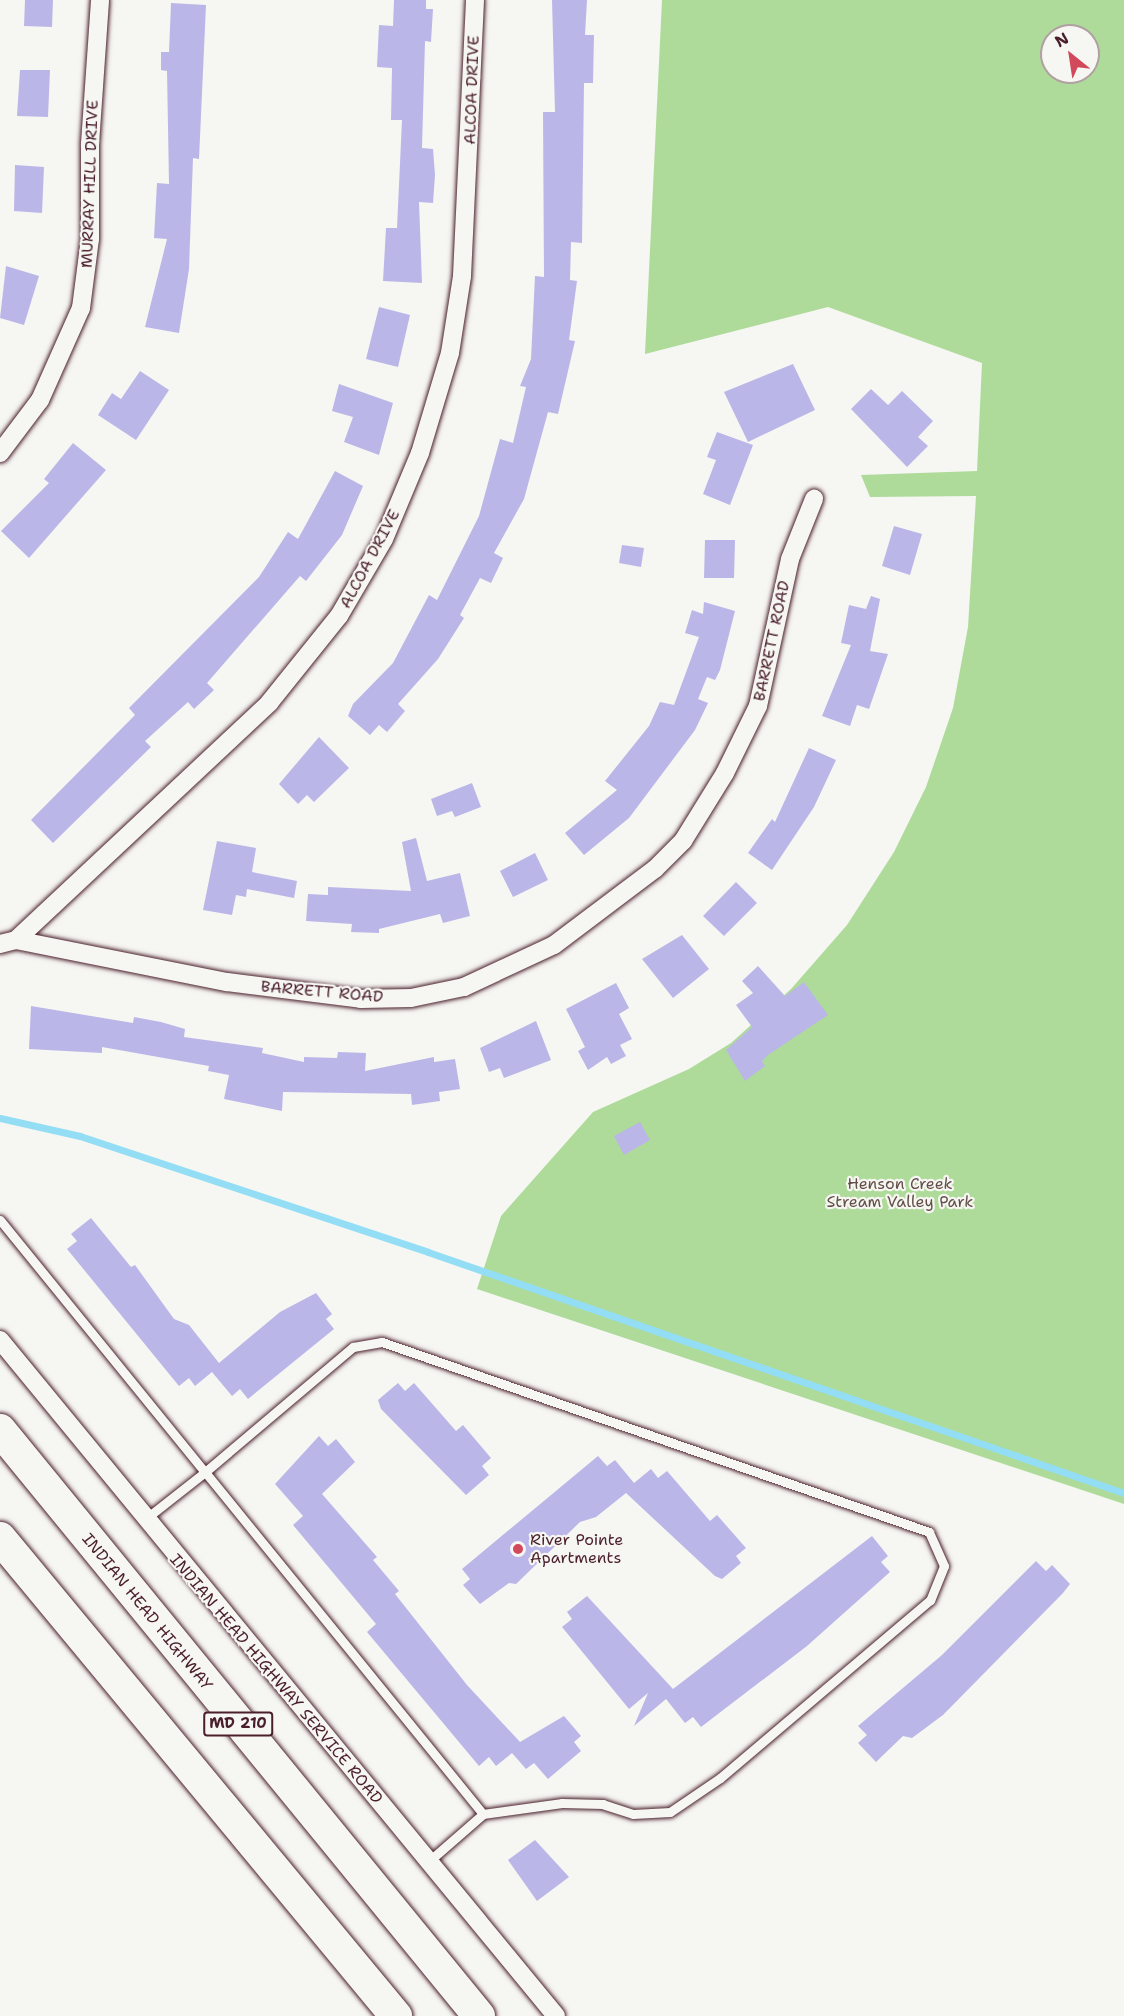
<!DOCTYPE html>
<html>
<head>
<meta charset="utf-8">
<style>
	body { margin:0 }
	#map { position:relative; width:1124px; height:2016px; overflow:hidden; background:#f6f6f2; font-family:"Shantell Sans",sans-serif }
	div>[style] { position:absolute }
	.green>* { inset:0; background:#aedb9a }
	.stream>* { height:7px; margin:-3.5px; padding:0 3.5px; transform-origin:3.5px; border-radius:3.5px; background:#93def4 }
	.building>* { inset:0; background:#bbb6e8 }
	.roads { filter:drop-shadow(0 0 2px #4a1f2b) drop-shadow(0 0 2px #4a1f2b) }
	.service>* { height:9px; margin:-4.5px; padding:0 4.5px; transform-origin:4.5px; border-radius:4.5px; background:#f6f6f2 }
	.minor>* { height:18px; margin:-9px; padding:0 9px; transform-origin:9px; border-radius:9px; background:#f6f6f2 }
	.trunk>* { height:32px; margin:-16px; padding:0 16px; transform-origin:16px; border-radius:16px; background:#f6f6f2 }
	.dots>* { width:16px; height:16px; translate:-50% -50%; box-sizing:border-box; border:3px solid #f6f6f2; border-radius:50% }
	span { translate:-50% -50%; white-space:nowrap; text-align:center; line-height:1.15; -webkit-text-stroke:4.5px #f6f6f2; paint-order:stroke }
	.shield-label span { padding:2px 4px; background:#f6f6f2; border:2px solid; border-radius:4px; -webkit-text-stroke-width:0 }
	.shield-label { font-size:15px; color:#4a1f2b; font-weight:700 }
	.street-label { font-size:16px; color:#4a1f2b }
	.park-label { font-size:16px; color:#634e47 }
	.poi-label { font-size:16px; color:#4a1f2b }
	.left { translate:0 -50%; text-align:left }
	.north { position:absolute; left:1040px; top:24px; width:60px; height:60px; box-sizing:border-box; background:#f6f6f2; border:2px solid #b1a0a2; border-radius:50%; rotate:330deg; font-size:16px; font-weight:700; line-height:24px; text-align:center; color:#4a1f2b }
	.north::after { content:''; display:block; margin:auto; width:21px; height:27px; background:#d1495b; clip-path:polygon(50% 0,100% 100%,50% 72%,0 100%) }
</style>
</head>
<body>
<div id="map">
	<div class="green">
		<div style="clip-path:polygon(evenodd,662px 0,1124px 0,1124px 1504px,477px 1289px,501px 1216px,593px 1112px,689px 1069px,731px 1043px,791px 989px,847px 925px,894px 852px,926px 787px,953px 708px,968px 627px,976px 496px,870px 497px,861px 475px,977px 471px,982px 363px,828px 307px,645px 354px,662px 0,1052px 36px,1088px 36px,1088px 72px,1052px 72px,1052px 36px)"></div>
	</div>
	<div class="stream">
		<div style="left:0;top:1118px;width:82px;rotate:12.7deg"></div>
		<div style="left:80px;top:1136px;width:367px;rotate:18.4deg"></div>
		<div style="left:428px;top:1252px;width:737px;rotate:19.1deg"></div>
	</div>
	<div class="building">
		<div style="clip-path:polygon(25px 0,53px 0,52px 27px,24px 26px)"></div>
		<div style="clip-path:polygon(394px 0,426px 0,426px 9px,433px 9px,431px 42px,425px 41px,422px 148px,433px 149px,435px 175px,433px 203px,419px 202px,422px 283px,383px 281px,386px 228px,397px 228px,402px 120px,391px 120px,392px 68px,377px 67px,379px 25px,393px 26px)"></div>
		<div style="clip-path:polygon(552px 0,587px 0,585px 35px,594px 35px,593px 83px,584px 83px,582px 243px,571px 242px,570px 280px,577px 281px,569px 340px,575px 341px,558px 414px,548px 412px,524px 499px,494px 553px,503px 558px,491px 583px,480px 578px,460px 615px,464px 618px,438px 659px,398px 704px,405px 711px,387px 732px,379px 725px,370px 735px,348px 716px,353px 704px,393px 663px,429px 595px,437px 600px,479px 516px,500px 439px,513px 443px,526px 387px,520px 386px,531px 359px,535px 276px,544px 277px,543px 112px,555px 112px)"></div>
		<div style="clip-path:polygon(171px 3px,206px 5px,199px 159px,193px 158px,189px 269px,179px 333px,145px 327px,167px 239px,154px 238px,157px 183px,169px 184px,167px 71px,161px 70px,161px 52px,169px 52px)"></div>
		<div style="clip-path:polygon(20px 70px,50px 70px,48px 117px,17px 116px)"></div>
		<div style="clip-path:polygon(15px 165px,44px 167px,42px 213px,14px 211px)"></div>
		<div style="clip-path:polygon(6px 266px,39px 276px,24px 325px,0 318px)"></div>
		<div style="clip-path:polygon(379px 307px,410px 315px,398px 367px,366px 359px)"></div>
		<div style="clip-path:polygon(793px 364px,815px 410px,748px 442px,724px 392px)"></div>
		<div style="clip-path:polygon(140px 371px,169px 390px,136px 440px,98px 415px,112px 393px,121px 399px)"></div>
		<div style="clip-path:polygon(339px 384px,393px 403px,379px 455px,344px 442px,353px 417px,332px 411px)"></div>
		<div style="clip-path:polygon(871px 389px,888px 405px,902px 391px,933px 421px,918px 437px,928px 446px,907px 467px,851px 409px)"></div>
		<div style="clip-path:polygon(717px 432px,753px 445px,730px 505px,703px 494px,716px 460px,707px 457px)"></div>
		<div style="clip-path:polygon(73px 443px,106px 470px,29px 558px,1px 531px,49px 483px,44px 479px)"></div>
		<div style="clip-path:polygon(335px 471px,363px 486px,342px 535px,306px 581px,300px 576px,207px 683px,214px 690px,194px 709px,188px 702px,145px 741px,151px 747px,53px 843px,31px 820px,135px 715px,129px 708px,259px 577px,288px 532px,298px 539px)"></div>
		<div style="clip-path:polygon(894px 526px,922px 534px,910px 575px,882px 566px)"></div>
		<div style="clip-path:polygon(705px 540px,735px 540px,734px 578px,704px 578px)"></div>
		<div style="clip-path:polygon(622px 545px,644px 548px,641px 567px,619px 563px)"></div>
		<div style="clip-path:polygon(871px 596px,880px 599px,870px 651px,888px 654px,869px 709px,857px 705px,850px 726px,822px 716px,851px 645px,841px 643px,849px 605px,866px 609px)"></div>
		<div style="clip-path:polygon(704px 602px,735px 611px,720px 670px,715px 680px,707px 677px,698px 699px,708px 703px,695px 730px,629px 818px,584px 855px,565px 833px,617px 790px,605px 781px,649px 726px,660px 702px,674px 705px,699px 637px,685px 633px,692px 610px,703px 614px)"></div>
		<div style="clip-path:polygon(319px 737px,349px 768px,314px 802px,307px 795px,298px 804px,279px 784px)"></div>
		<div style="clip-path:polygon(809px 748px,836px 760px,814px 807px,772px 870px,748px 853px,772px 819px,775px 822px)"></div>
		<div style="clip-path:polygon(472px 783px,481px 807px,455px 817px,452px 811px,437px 816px,431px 799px)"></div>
		<div style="clip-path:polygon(416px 838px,427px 881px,460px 873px,470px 916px,443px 923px,440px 914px,379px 929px,379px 933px,351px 932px,352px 924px,306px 921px,308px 894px,328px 895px,328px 887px,411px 891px,402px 842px)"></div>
		<div style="clip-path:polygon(217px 841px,256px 848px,252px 872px,297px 881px,294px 898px,247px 889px,246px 897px,236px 895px,232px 915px,203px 910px)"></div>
		<div style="clip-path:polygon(535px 853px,548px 880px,513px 897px,500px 871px)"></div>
		<div style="clip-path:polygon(736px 882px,757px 903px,724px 936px,703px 916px)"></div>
		<div style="clip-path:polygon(682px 935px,709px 969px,673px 998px,642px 959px)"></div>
		<div style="clip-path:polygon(758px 966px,785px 996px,804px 982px,828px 1015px,768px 1055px,762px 1061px,765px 1066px,745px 1081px,726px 1050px,752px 1027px,736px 1005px,753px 993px,742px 981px)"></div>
		<div style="clip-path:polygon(616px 983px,629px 1008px,619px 1014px,632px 1039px,620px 1045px,626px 1056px,611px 1064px,607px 1057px,588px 1070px,578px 1051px,585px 1047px,566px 1009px)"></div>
		<div style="clip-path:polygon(31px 1006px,133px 1023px,134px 1017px,161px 1022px,185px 1029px,184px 1037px,263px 1048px,262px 1053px,304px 1062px,304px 1057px,337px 1058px,338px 1052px,366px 1053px,365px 1071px,434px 1057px,434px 1062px,455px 1059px,460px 1089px,439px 1092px,440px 1101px,412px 1105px,411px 1094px,283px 1092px,282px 1111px,224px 1099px,229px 1075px,208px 1071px,209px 1066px,102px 1047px,102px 1053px,29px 1049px)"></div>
		<div style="clip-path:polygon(536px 1021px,551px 1060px,504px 1078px,500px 1068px,489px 1072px,480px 1048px)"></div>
		<div style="clip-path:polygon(640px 1122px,650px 1140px,624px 1155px,614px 1136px)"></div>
		<div style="clip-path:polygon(91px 1218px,131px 1267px,135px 1265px,174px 1319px,189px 1325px,219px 1363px,280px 1312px,316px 1293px,332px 1314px,326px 1319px,334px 1329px,248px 1399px,240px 1389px,232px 1396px,212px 1372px,195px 1386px,189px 1378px,179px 1386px,67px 1249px,77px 1241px,71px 1234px)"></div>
		<div style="clip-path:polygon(398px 1383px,405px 1391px,414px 1383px,456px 1431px,463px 1425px,491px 1458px,482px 1466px,489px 1475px,466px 1495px,381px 1409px,378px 1400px)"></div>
		<div style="clip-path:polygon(319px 1436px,328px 1446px,336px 1439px,355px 1462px,322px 1494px,377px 1557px,373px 1560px,399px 1591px,395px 1594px,467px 1685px,520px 1742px,564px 1716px,581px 1736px,574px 1742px,581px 1751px,548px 1779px,534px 1763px,526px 1769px,512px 1753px,496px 1766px,489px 1757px,479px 1766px,367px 1632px,376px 1624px,293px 1525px,303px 1516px,275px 1484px)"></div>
		<div style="clip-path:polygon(598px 1456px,607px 1466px,615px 1460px,634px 1483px,651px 1469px,658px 1478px,667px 1471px,710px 1521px,717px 1515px,746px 1548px,736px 1556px,741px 1563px,722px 1579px,715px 1576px,626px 1493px,596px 1517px,580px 1522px,516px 1584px,509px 1583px,480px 1604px,463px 1585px,470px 1579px,462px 1569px)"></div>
		<div style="clip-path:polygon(872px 1536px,888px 1556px,881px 1562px,890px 1572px,807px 1646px,701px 1727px,693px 1717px,685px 1723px,666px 1699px,634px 1726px,648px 1693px,629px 1709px,562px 1627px,572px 1619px,567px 1612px,587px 1596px,673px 1689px)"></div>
		<div style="clip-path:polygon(1036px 1561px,1046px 1571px,1052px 1565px,1070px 1584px,1063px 1593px,943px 1715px,912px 1738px,903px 1736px,876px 1762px,858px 1743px,867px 1735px,858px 1726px,942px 1655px)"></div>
		<div style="clip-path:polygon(535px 1840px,569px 1877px,537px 1901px,508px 1860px)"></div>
	</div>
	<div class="roads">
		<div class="service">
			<div style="left:0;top:1220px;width:325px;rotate:50.9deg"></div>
			<div style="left:205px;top:1472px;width:78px;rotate:141.8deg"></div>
			<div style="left:382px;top:1342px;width:579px;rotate:19.15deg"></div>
			<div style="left:929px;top:1532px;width:37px;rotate:66deg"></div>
			<div style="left:944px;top:1566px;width:37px;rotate:112deg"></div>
			<div style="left:930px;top:1600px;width:275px;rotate:139.7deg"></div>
			<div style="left:720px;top:1778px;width:60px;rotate:145.8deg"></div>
			<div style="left:670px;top:1812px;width:37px;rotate:177deg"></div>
			<div style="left:633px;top:1814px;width:32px;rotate:-162deg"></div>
			<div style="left:603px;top:1804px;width:41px;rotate:-178.6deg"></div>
			<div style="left:562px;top:1803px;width:80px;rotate:172.1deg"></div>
			<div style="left:483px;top:1814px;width:441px;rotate:-129.1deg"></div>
			<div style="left:205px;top:1472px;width:194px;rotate:-40.2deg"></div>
			<div style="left:353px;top:1347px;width:29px;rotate:-10deg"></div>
			<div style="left:428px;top:1862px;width:73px;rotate:-41.1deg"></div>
		</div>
		<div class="minor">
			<div style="left:0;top:453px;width:66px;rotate:-53deg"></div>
			<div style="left:40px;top:400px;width:101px;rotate:-66deg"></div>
			<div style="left:81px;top:308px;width:70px;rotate:-82.6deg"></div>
			<div style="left:90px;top:239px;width:95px;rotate:-90deg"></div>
			<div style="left:90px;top:144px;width:144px;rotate:-86deg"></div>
			<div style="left:16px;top:940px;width:215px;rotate:11.3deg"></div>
			<div style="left:227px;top:982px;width:135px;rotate:7.2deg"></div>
			<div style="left:361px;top:999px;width:50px;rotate:-1.1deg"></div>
			<div style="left:411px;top:998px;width:54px;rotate:-11.7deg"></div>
			<div style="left:464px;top:987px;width:99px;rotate:-25deg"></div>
			<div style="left:554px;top:945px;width:126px;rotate:-37deg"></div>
			<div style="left:655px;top:869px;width:40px;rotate:-45deg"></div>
			<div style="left:683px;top:841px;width:80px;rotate:-58.3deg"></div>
			<div style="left:725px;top:773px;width:75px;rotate:-63.8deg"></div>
			<div style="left:758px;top:706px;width:150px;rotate:-77.7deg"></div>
			<div style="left:790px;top:559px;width:65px;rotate:-68.2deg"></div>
			<div style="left:0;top:944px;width:16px;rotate:-14deg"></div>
			<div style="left:16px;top:940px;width:347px;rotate:-43.1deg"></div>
			<div style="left:269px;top:703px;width:112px;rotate:-51.2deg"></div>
			<div style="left:339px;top:616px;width:89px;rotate:-59.7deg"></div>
			<div style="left:384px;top:539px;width:93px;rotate:-67.3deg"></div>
			<div style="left:420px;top:453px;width:104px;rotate:-73.3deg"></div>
			<div style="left:450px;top:353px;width:78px;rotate:-81.1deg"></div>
			<div style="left:462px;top:276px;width:276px;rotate:-87.3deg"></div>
			<div style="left:0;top:1340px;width:875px;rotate:50.56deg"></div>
		</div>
		<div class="trunk">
			<div style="left:0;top:1430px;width:757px;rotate:50.74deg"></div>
			<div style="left:0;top:1538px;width:621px;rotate:50.36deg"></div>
		</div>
	</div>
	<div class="dots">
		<div style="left:518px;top:1549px;background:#d1495b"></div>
	</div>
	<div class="shield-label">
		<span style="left:238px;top:1724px">MD 210</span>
	</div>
	<div class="street-label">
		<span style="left:472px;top:90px;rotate:-88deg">ALCOA DRIVE</span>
		<span style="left:90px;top:184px;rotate:-88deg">MURRAY HILL DRIVE</span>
		<span style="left:370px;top:559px;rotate:-62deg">ALCOA DRIVE</span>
		<span style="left:772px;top:641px;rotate:-78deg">BARRETT ROAD</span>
		<span style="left:322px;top:992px;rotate:5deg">BARRETT ROAD</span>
		<span style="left:147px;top:1612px;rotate:51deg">INDIAN HEAD HIGHWAY</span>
		<span style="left:276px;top:1679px;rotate:50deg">INDIAN HEAD HIGHWAY SERVICE ROAD</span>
	</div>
	<div class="park-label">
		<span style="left:900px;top:1193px">Henson Creek<br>Stream Valley Park</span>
	</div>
	<div class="poi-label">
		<span class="left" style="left:530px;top:1549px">River Pointe<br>Apartments</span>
	</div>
	<div class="north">N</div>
</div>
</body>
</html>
